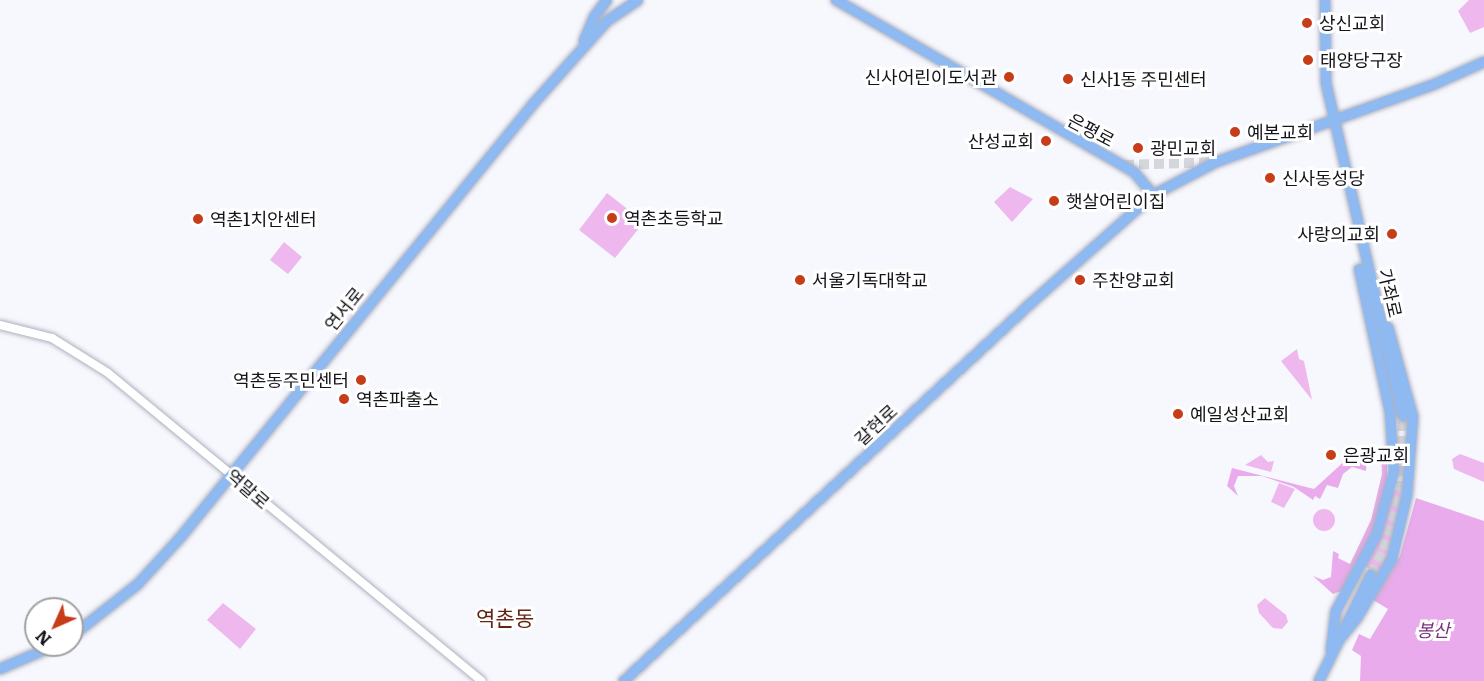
<!DOCTYPE html>
<html>
<head>
<meta charset="utf-8">
<style>
	body { margin:0 }
	#map { position:relative; width:1484px; height:681px; overflow:hidden; background:#f7f8fe; font-family:Literata,"Noto Sans KR",serif }
	div>[style] { position:absolute }
	.green>* { inset:0; background:#eeb8ef }
	.round { border-radius:50% }
	.forest>* { inset:0; background:#e9abeb }
	.major-tunnel>* { height:10px; margin-top:-5px; transform-origin:0; background:repeating-linear-gradient(90deg,#d5d6dc 0 10px,transparent 0 15px) }
	.roads { filter:drop-shadow(0 0 2px #aeb0bd) drop-shadow(0 0 2px #aeb0bd) }
	.minor>* { height:8px; margin:-4px; padding:0 4px; transform-origin:4px; border-radius:4px; background:#fff }
	.major>* { height:10px; margin:-5px; padding:0 5px; transform-origin:5px; border-radius:5px; background:#8fb9f1 }
	.dots>* { width:16px; height:16px; translate:-50% -50%; box-sizing:border-box; border:3px solid #fff; border-radius:50% }
	span { translate:-50% -50%; white-space:nowrap; text-align:center; line-height:1.15; -webkit-text-stroke:6px #fff; paint-order:stroke }
	.poi-label { font-size:18px; color:#14151a }
	.left { translate:0 -50%; text-align:left }
	.right { translate:-100% -50%; text-align:right }
	.street-label { font-size:18px; color:#14151a }
	.park-label { font-size:18px; color:#782f7b; font-style:italic }
	.quarter-label { font-size:21px; color:#652312 }
	.north { position:absolute; left:24px; top:597px; width:60px; height:60px; box-sizing:border-box; background:#fff; border:2px solid #a1a1a3; border-radius:50%; rotate:225deg; font-size:16px; font-weight:700; line-height:24px; text-align:center; color:#14151a }
	.north::after { content:''; display:block; margin:auto; width:21px; height:27px; background:#c73d19; clip-path:polygon(50% 0,100% 100%,50% 72%,0 100%) }
</style>
</head>
<body>
<div id="map">
	<div class="green">
		<div style="clip-path:polygon(1469px 0,1484px 0,1484px 27px,1470px 33px,1458px 11px)"></div>
		<div style="clip-path:polygon(1010px 187px,1033px 199px,1012px 222px,994px 202px)"></div>
		<div style="clip-path:polygon(607px 193px,644px 222px,615px 258px,579px 230px)"></div>
		<div style="clip-path:polygon(284px 242px,302px 257px,288px 274px,270px 260px)"></div>
		<div style="clip-path:polygon(1297px 349px,1299px 359px,1304px 361px,1312px 400px,1281px 361px)"></div>
		<div style="clip-path:polygon(1460px 454px,1484px 463px,1484px 482px,1454px 469px,1452px 459px)"></div>
		<div style="clip-path:polygon(1261px 455px,1268px 462px,1274px 461px,1271px 472px,1245px 465px)"></div>
		<div style="clip-path:polygon(1279px 483px,1295px 489px,1284px 508px,1271px 502px)"></div>
		<div style="clip-path:polygon(1399px 489px,1404px 492px,1396px 543px,1379px 574px,1364px 566px,1393px 490px)"></div>
		<div class="round" style="left:1313px;top:509px;width:22px;height:22px"></div>
		<div style="clip-path:polygon(1265px 598px,1286px 615px,1288px 622px,1282px 629px,1273px 628px,1259px 613px,1257px 605px)"></div>
		<div style="clip-path:polygon(223px 603px,256px 629px,240px 649px,207px 620px)"></div>
	</div>
	<div class="forest">
		<div style="clip-path:polygon(1387px 453px,1387px 482px,1374px 532px,1341px 591px,1333px 594px,1313px 576px,1323px 580px,1331px 577px,1333px 551px,1339px 554px,1338px 558px,1350px 564px,1371px 520px,1382px 474px,1381px 454px)"></div>
		<div style="clip-path:polygon(1367px 456px,1366px 471px,1352px 467px,1343px 474px,1338px 488px,1327px 485px,1320px 499px,1315px 496px,1313px 500px,1294px 487px,1262px 476px,1238px 476px,1234px 486px,1238px 496px,1227px 486px,1232px 468px,1314px 489px,1349px 457px)"></div>
		<div style="clip-path:polygon(1416px 498px,1484px 521px,1484px 681px,1360px 681px,1361px 656px,1352px 650px,1359px 634px,1370px 639px,1388px 609px,1373px 600px,1400px 556px)"></div>
	</div>
	<div class="major-tunnel">
		<div style="left:1124px;top:165px;width:92px;rotate:-1.9deg"></div>
		<div style="left:1371px;top:575px;width:28px;rotate:-63deg"></div>
		<div style="left:1384px;top:550px;width:61px;rotate:-73.9deg"></div>
		<div style="left:1401px;top:491px;width:75px;rotate:-88.5deg"></div>
	</div>
	<div class="roads">
		<div class="minor">
			<div style="left:0;top:325px;width:54px;rotate:14deg"></div>
			<div style="left:52px;top:338px;width:66px;rotate:32deg"></div>
			<div style="left:108px;top:373px;width:484px;rotate:39.5deg"></div>
		</div>
		<div class="major">
			<div style="left:836px;top:0;width:344px;rotate:30deg"></div>
			<div style="left:1134px;top:172px;width:30px;rotate:50deg"></div>
			<div style="left:1325px;top:0;width:83px;rotate:89.3deg"></div>
			<div style="left:1326px;top:83px;width:342px;rotate:77deg"></div>
			<div style="left:584px;top:41px;width:26px;rotate:-67deg"></div>
			<div style="left:594px;top:17px;width:21px;rotate:-53deg"></div>
			<div style="left:72px;top:636px;width:84px;rotate:-38.2deg"></div>
			<div style="left:138px;top:584px;width:62px;rotate:-47.6deg"></div>
			<div style="left:180px;top:538px;width:561px;rotate:-50.86deg"></div>
			<div style="left:534px;top:103px;width:110px;rotate:-48.3deg"></div>
			<div style="left:607px;top:21px;width:37px;rotate:-34deg"></div>
			<div style="left:1331px;top:650px;width:41px;rotate:-50.9deg"></div>
			<div style="left:1357px;top:618px;width:69px;rotate:-59.3deg"></div>
			<div style="left:1392px;top:559px;width:66px;rotate:-76.8deg"></div>
			<div style="left:1407px;top:495px;width:78px;rotate:-85.6deg"></div>
			<div style="left:1413px;top:417px;width:93px;rotate:-105.5deg"></div>
			<div style="left:1331px;top:650px;width:39px;rotate:-83deg"></div>
			<div style="left:1336px;top:611px;width:87px;rotate:-62deg"></div>
			<div style="left:1377px;top:534px;width:65px;rotate:-74.9deg"></div>
			<div style="left:1394px;top:471px;width:59px;rotate:-93.9deg"></div>
			<div style="left:1390px;top:412px;width:146px;rotate:-102.2deg"></div>
			<div style="left:0;top:669px;width:61px;rotate:-23.2deg"></div>
			<div style="left:624px;top:681px;width:553px;rotate:-42.87deg"></div>
			<div style="left:1029px;top:305px;width:166px;rotate:-41.6deg"></div>
			<div style="left:1153px;top:195px;width:71px;rotate:-27.6deg"></div>
			<div style="left:1216px;top:162px;width:232px;rotate:-19.6deg"></div>
			<div style="left:1435px;top:84px;width:54px;rotate:-24.2deg"></div>
			<div style="left:1319px;top:681px;width:118px;rotate:-63.9deg"></div>
		</div>
	</div>
	<div class="dots">
		<div style="left:1307px;top:23px;background:#c73d19"></div>
		<div style="left:1308px;top:60px;background:#c73d19"></div>
		<div style="left:1009px;top:77px;background:#c73d19"></div>
		<div style="left:1068px;top:79px;background:#c73d19"></div>
		<div style="left:1235px;top:132px;background:#c73d19"></div>
		<div style="left:1046px;top:141px;background:#c73d19"></div>
		<div style="left:1138px;top:148px;background:#c73d19"></div>
		<div style="left:1270px;top:178px;background:#c73d19"></div>
		<div style="left:1054px;top:201px;background:#c73d19"></div>
		<div style="left:612px;top:218px;background:#c73d19"></div>
		<div style="left:198px;top:219px;background:#c73d19"></div>
		<div style="left:1392px;top:234px;background:#c73d19"></div>
		<div style="left:800px;top:280px;background:#c73d19"></div>
		<div style="left:1080px;top:280px;background:#c73d19"></div>
		<div style="left:361px;top:380px;background:#c73d19"></div>
		<div style="left:344px;top:399px;background:#c73d19"></div>
		<div style="left:1178px;top:414px;background:#c73d19"></div>
		<div style="left:1331px;top:455px;background:#c73d19"></div>
	</div>
	<div class="poi-label">
		<span class="left" style="left:1319px;top:23px">상신교회</span>
		<span class="left" style="left:1320px;top:60px">태양당구장</span>
		<span class="right" style="left:997px;top:77px">신사어린이도서관</span>
		<span class="left" style="left:1080px;top:79px">신사1동 주민센터</span>
		<span class="left" style="left:1247px;top:132px">예본교회</span>
		<span class="right" style="left:1034px;top:141px">산성교회</span>
		<span class="left" style="left:1150px;top:148px">광민교회</span>
		<span class="left" style="left:1282px;top:178px">신사동성당</span>
		<span class="left" style="left:1066px;top:201px">햇살어린이집</span>
		<span class="left" style="left:624px;top:218px">역촌초등학교</span>
		<span class="left" style="left:210px;top:219px">역촌1치안센터</span>
		<span class="right" style="left:1380px;top:234px">사랑의교회</span>
		<span class="left" style="left:812px;top:280px">서울기독대학교</span>
		<span class="left" style="left:1092px;top:280px">주찬양교회</span>
		<span class="right" style="left:349px;top:380px">역촌동주민센터</span>
		<span class="left" style="left:356px;top:399px">역촌파출소</span>
		<span class="left" style="left:1190px;top:414px">예일성산교회</span>
		<span class="left" style="left:1343px;top:455px">은광교회</span>
	</div>
	<div class="street-label">
		<span style="left:1091px;top:130px;rotate:28deg">은평로</span>
		<span style="left:1390px;top:293px;rotate:77deg">가좌로</span>
		<span style="left:344px;top:309px;rotate:-51deg">연서로</span>
		<span style="left:876px;top:425px;rotate:-43deg">갈현로</span>
		<span style="left:248px;top:489px;rotate:41deg">역말로</span>
	</div>
	<div class="park-label">
		<span style="left:1433px;top:630px">봉산</span>
	</div>
	<div class="quarter-label">
		<span style="left:505px;top:617px">역촌동</span>
	</div>
	<div class="north">N</div>
</div>
</body>
</html>
